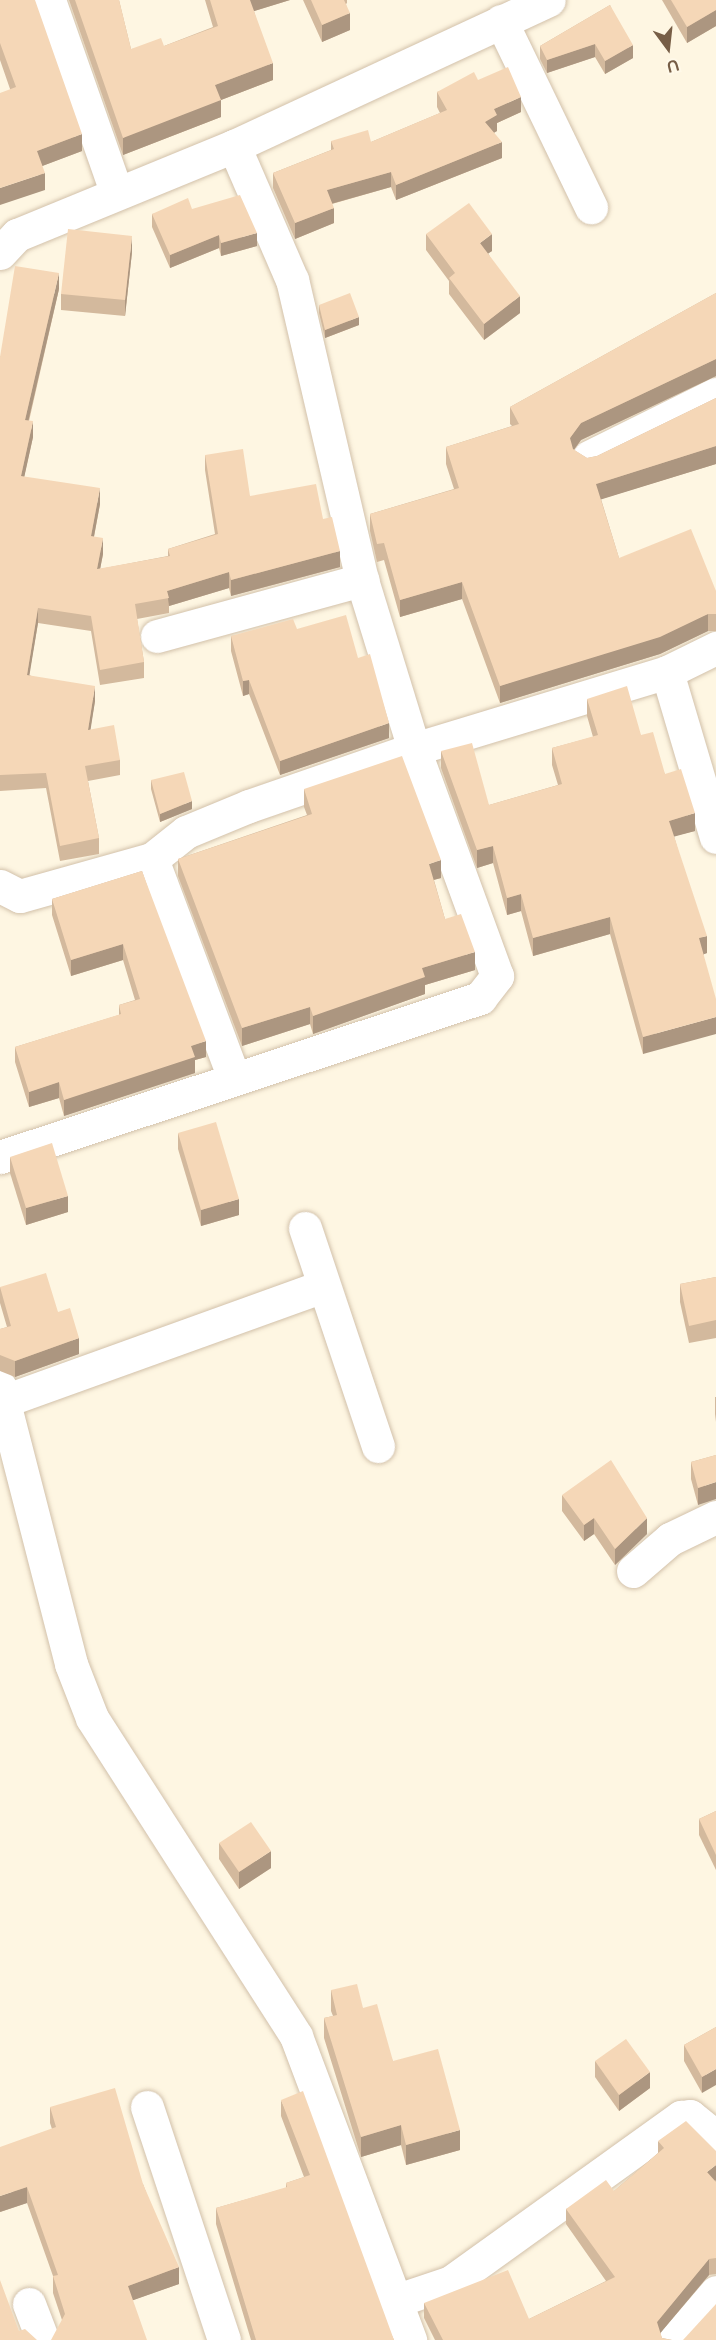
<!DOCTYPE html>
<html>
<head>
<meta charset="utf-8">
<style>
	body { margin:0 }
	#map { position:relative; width:716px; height:2340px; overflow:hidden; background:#fef6e2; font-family:Raleway,sans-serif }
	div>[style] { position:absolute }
	.roads { filter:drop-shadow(0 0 2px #d2c1aa) drop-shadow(0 0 2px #d2c1aa) }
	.minor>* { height:33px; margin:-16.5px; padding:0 16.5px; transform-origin:16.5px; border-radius:16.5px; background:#fff }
	.wall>* { inset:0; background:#d3b99d }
	.shaded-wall>* { inset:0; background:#ac9680 }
	.building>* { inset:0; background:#f5d7b7 }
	span { translate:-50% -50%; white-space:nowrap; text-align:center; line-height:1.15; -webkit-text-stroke:4.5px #fff9e9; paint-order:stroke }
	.north { position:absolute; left:638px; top:18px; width:60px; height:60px; -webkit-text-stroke:4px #fff9e9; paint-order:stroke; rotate:165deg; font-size:16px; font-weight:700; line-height:24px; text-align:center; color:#775e46 }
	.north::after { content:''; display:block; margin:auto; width:21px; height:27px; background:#775e46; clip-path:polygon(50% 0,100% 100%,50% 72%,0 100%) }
</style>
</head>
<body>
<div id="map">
	<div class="roads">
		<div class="minor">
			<div style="left:49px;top:0;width:202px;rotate:70.7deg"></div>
			<div style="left:501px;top:21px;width:207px;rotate:64.2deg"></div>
			<div style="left:0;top:253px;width:25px;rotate:-47deg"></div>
			<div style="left:17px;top:235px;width:235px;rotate:-22.3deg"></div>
			<div style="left:234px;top:146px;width:347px;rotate:-24.9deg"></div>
			<div style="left:589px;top:457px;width:142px;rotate:-26.4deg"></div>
			<div style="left:157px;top:636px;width:213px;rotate:-15.3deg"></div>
			<div style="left:667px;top:672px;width:172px;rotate:73.5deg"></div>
			<div style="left:152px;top:859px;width:232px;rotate:69.5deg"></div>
			<div style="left:0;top:886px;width:22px;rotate:27deg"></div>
			<div style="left:20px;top:896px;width:137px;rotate:-15.7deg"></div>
			<div style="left:152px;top:859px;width:43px;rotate:-38.5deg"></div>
			<div style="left:186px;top:832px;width:68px;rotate:-22.4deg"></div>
			<div style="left:249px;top:806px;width:175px;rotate:-19.1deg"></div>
			<div style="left:414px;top:749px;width:264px;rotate:-16.9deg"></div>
			<div style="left:667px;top:672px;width:55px;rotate:-26.1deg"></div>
			<div style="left:0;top:1157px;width:506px;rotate:-18.33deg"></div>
			<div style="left:480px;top:998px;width:28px;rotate:-52deg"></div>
			<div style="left:497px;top:976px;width:242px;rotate:-110.1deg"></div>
			<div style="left:414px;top:749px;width:177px;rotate:-107.1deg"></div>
			<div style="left:362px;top:580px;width:308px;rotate:-103.1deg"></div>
			<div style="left:292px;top:280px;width:146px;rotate:-113.4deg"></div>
			<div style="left:305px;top:1228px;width:230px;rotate:71.5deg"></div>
			<div style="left:0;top:1387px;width:286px;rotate:75.6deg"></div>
			<div style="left:71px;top:1664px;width:58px;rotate:68.7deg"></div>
			<div style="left:92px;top:1718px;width:378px;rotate:57.3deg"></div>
			<div style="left:296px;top:2036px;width:325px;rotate:69.4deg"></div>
			<div style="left:4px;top:1401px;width:339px;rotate:-19.8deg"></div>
			<div style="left:633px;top:1571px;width:49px;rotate:-40.9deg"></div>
			<div style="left:670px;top:1539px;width:51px;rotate:-25.6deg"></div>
			<div style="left:147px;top:2107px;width:245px;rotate:71.7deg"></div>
			<div style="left:395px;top:2301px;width:59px;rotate:-18.7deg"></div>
			<div style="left:451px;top:2282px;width:283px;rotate:-35.7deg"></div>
			<div style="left:681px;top:2117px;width:9px;rotate:-6deg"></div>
			<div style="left:690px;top:2116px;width:33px;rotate:39deg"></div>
			<div style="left:29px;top:2304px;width:39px;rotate:69deg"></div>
			<div style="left:675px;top:2340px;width:63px;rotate:-49.5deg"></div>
		</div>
	</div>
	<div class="wall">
		<div style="clip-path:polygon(0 0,82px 151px,42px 166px,45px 190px,0 60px)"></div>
		<div style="clip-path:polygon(69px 0,119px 0,131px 49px,164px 46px,213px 27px,205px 0,290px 0,254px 11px,273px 80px,221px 100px,221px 117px,123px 155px)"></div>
		<div style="clip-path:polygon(303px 0,347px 0,347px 3px,346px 4px,350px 30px,322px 42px)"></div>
		<div style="clip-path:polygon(662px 0,716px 0,716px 26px,687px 43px)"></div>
		<div style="clip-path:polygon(610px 5px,633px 58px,605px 74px,595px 57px,547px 73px,540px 59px,540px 46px)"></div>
		<div style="clip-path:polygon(478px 80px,521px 112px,497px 123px,497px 131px,494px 133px,502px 158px,396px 200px,391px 187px,332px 204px,334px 223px,295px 239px,273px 188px,273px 173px,331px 150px,331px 141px,371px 142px,440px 113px,437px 107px,437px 92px)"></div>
		<div style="clip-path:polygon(192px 209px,257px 246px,221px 256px,219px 248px,170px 268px,152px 227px,152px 214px)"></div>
		<div style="clip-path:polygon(426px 234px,492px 251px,488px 253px,520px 313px,484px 340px,449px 294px,449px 281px,426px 250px)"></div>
		<div style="clip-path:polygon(132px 252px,125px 316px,61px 310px,61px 294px)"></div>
		<div style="clip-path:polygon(59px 289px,29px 421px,33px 437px,24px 477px,100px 504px,94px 537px,103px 554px,100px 569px,168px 556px,168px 549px,215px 534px,205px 470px,205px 455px,250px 496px,323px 519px,340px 567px,231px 596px,229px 588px,169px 606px,169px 613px,137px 619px,144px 662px,144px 678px,100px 685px,91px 631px,38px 623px,29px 675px,95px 701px,90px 730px,120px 760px,120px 775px,88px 781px,99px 838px,99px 854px,60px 861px,46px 788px,0 791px,0 357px)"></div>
		<div style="clip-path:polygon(716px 293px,716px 376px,581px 440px,574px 450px,587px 458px,597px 456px,716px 398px,716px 464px,601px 499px,619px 558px,716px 591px,716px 631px,708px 631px,660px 654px,500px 703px,462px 599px,400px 617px,384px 560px,377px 562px,370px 531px,370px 514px,454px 489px,446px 464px,446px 447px,512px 426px,510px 424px,510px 407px)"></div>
		<div style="clip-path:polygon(319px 305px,359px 325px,325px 338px,319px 313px)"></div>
		<div style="clip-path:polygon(297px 629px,389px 738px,280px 775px,249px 694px,243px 696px,231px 651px,231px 636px)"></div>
		<div style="clip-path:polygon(587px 699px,641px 735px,665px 774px,695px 831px,674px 836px,707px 953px,704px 954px,643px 1054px,610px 934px,533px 956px,521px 911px,507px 915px,493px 863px,477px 868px,441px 768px,441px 751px,489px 805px,558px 785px,552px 765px,552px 748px,593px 737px,587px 716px)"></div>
		<div style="clip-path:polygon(151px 780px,192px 809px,160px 822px,151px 789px)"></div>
		<div style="clip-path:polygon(304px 789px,441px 878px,434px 880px,445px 919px,475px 970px,425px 985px,425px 994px,313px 1034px,310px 1024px,242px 1046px,178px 876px,178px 859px,307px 815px,304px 807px)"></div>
		<div style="clip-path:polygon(142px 871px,206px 1057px,195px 1060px,195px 1073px,64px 1116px,59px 1098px,29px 1107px,15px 1062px,15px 1047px,119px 1015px,119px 1005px,135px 1000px,123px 960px,71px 976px,52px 915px,52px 899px)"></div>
		<div style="clip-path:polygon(178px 1133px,239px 1215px,201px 1226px,178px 1149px)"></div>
		<div style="clip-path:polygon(10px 1157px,68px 1212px,26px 1225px,10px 1173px)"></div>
		<div style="clip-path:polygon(716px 1277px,716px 1338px,689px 1343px,680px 1302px,680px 1284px)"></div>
		<div style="clip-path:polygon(0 1287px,58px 1312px,79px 1354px,15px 1377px,0 1371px,0 1329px,7px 1327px,0 1303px)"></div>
		<div style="clip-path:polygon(715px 1397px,716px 1397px,716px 1422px,715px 1414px)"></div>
		<div style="clip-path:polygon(716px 1455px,698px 1505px,691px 1479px,691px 1462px)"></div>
		<div style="clip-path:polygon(562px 1495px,647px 1534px,615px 1565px,594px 1534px,584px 1541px,562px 1511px)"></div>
		<div style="clip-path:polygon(716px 1811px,716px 1870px,699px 1835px,699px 1819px)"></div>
		<div style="clip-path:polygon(219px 1843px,271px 1868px,239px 1889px,219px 1859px)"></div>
		<div style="clip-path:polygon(331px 1990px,363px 2008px,393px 2061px,460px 2150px,406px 2165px,401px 2145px,361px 2157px,324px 2038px,324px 2018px,333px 2016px,331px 2011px)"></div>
		<div style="clip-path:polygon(716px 2027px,702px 2093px,684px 2061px,684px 2045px)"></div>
		<div style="clip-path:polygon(595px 2061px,650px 2088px,619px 2111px,595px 2077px)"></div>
		<div style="clip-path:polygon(281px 2100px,394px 2340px,251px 2340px,216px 2224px,216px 2208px,286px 2188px,286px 2183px,304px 2177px,281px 2116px)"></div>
		<div style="clip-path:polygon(50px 2107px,143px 2184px,179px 2284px,133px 2300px,62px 2320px,53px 2293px,53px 2276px,27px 2203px,0 2212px,52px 2129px,50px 2123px)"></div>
		<div style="clip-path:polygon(658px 2141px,716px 2180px,716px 2274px,709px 2275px,660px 2333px,662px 2338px,672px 2340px,435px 2340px,424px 2318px,424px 2303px,529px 2319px,606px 2281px,566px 2224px,566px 2209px,614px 2191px,658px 2153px)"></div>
	</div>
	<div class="shaded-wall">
		<div style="clip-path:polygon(248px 0,290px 0,248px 13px)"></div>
		<div style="clip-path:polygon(716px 10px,716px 26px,687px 43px,687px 27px)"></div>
		<div style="clip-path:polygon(350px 13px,350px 30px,322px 42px,322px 25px)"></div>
		<div style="clip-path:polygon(595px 44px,595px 57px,547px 73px,547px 60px)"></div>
		<div style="clip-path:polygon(633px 45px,633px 58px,605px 74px,605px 61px)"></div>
		<div style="clip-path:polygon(273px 63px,273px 80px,221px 100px,221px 117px,123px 155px,123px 138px,215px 85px)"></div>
		<div style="clip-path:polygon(521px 97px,521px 112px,497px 123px,497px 131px,485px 137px,485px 122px,494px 109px)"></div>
		<div style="clip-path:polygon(82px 134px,82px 151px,37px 168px,37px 151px)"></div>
		<div style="clip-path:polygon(502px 142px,502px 158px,396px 200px,396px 185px)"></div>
		<div style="clip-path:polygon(391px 172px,391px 187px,327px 205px,327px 190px)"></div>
		<div style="clip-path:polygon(45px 173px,45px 190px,0 205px,0 188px)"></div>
		<div style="clip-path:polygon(334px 208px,334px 223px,295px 239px,295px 223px)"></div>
		<div style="clip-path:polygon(257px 233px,257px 246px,221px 256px,221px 243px)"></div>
		<div style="clip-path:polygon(492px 234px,492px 251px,480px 259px,480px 243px)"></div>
		<div style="clip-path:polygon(219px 235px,219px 248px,170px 268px,170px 255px)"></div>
		<div style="clip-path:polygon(132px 236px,132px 252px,125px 316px,125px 300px)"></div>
		<div style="clip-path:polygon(59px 273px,59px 289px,25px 435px,25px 420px)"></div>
		<div style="clip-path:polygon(520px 296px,520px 313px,484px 340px,484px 324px)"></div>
		<div style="clip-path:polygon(359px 317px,359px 325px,325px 338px,325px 330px)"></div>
		<div style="clip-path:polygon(716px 359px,716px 376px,581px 440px,570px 455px,570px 438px,581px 423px)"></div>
		<div style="clip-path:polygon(33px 421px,33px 437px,21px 492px,21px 476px)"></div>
		<div style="clip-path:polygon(716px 446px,716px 464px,596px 501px,596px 484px)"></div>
		<div style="clip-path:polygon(100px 488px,100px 504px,91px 552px,91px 536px)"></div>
		<div style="clip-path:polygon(103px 538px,103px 554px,97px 585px,97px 569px)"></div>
		<div style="clip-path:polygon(340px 551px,340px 567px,231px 596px,231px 580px)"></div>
		<div style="clip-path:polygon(229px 572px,229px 588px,169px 606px,167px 591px)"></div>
		<div style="clip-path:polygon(462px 582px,462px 599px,400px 617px,400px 600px)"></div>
		<div style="clip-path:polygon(38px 608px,38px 623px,27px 690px,27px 675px)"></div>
		<div style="clip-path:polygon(708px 614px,708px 631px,660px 654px,500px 703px,500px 686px)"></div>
		<div style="clip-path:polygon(249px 680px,249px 694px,243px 696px,243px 681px)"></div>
		<div style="clip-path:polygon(95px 686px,95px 701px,88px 746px,88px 730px)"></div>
		<div style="clip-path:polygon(389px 723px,389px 738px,280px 775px,280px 761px)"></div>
		<div style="clip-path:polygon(192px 801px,192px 809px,160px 822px,160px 814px)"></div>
		<div style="clip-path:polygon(695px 813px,695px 831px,669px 838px,669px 821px)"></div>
		<div style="clip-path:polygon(493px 846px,493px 863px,477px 868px,477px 850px)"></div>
		<div style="clip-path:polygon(441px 860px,441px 878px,429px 881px,429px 864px)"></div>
		<div style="clip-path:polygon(521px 894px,521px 911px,507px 915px,507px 898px)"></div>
		<div style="clip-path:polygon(610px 917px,610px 934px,533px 956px,533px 938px)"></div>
		<div style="clip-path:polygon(707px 936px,707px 953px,699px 956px,699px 938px)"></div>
		<div style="clip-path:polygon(123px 944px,123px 960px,71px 976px,71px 960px)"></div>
		<div style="clip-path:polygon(475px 952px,475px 970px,425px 985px,425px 994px,313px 1034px,313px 1016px,422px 968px)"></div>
		<div style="clip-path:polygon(310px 1007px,310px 1024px,242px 1046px,242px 1028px)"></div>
		<div style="clip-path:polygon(716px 1017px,716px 1034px,643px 1054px,643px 1037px)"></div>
		<div style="clip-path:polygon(206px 1041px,206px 1057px,195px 1060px,195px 1073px,64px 1116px,64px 1100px,191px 1046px)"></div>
		<div style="clip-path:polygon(59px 1082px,59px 1098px,29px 1107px,29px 1092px)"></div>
		<div style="clip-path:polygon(68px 1196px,68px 1212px,26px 1225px,26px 1208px)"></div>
		<div style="clip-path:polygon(239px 1199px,239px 1215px,201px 1226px,201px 1210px)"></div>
		<div style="clip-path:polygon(79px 1338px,79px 1354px,15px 1377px,15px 1361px)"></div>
		<div style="clip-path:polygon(716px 1482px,716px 1499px,698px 1505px,698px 1488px)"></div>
		<div style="clip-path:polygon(594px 1518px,594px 1534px,584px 1541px,584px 1525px)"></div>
		<div style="clip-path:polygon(647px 1518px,647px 1534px,615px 1565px,615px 1549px)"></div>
		<div style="clip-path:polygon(271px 1851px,271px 1868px,239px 1889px,239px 1872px)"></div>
		<div style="clip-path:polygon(716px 2069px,716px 2085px,702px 2093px,702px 2077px)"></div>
		<div style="clip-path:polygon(650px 2072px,650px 2088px,619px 2111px,619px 2095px)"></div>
		<div style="clip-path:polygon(401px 2125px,401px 2145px,361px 2157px,361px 2137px)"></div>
		<div style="clip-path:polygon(460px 2130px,460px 2150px,406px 2165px,406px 2145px)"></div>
		<div style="clip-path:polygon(716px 2165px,716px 2180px,707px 2187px,707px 2172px)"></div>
		<div style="clip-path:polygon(27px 2187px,27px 2203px,0 2212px,0 2196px)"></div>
		<div style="clip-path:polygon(709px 2259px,709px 2275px,657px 2337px,657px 2322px)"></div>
		<div style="clip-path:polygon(179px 2267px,179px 2284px,128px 2302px,128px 2286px)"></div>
	</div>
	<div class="building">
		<div style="clip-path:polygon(0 0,35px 0,82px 134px,37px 151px,45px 173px,0 188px,0 93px,16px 87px,0 43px)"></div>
		<div style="clip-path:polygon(75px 0,119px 0,131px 49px,161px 38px,164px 46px,218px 26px,210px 0,250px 0,273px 63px,215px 85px,221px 100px,123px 138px)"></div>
		<div style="clip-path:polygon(311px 0,344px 0,350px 13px,322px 25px)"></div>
		<div style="clip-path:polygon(671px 0,716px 0,716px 10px,687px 27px)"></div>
		<div style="clip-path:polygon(610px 5px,633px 45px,605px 61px,595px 44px,547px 60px,540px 46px)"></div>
		<div style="clip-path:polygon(508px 67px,521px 97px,494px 109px,497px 115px,485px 122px,502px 142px,396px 185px,391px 172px,327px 190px,334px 208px,295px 223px,273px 173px,334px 149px,331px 141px,368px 130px,371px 142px,447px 110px,437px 92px,474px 72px,478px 80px)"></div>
		<div style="clip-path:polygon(240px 195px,257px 233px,221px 243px,219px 235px,170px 255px,152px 214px,188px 198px,192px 209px)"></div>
		<div style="clip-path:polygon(469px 203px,492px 234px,480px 243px,520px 296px,484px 324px,449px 278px,455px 273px,426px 234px)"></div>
		<div style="clip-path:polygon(68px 229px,132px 236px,125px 300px,61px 294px)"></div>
		<div style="clip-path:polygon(15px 266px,59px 273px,25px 420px,33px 421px,21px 476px,100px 488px,91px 536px,103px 538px,97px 569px,170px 556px,168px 549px,218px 534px,205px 455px,243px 449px,250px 496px,316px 484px,323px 519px,332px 517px,340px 551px,231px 580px,229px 572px,167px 591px,169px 598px,135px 604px,144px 662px,100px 670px,91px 616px,38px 608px,27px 675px,95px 686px,88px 730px,114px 725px,120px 760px,85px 766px,99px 838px,60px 846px,46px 773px,0 775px,0 357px)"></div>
		<div style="clip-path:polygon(350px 293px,359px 317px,325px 330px,319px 305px)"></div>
		<div style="clip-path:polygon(716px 293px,716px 359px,581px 423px,570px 438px,573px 449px,587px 458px,597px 456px,716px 398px,716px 446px,596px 484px,619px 558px,691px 529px,716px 591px,716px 614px,708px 614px,660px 637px,500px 686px,462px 582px,400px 600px,384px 543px,377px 544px,370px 514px,459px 488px,446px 447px,519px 424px,510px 407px)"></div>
		<div style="clip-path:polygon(346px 615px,358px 658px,370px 654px,389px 723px,280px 761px,249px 680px,243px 681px,231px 636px,293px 619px,297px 629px)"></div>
		<div style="clip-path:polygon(627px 686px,641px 735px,653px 732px,665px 774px,681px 769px,695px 813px,669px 821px,707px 936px,699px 938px,716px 999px,716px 1017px,643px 1037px,610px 917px,533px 938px,521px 894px,507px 898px,493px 846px,477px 850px,441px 751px,472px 743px,489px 805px,562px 784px,552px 748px,598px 735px,587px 699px)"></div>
		<div style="clip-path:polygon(402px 756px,441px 860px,429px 864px,445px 919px,461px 914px,475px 952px,422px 968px,425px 977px,313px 1016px,310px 1007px,242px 1028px,178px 859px,312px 814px,304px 789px)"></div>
		<div style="clip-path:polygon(184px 772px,192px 801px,160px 814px,151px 780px)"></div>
		<div style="clip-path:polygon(142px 871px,206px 1041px,191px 1046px,195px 1057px,64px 1100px,59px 1082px,29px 1092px,15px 1047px,121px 1014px,119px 1005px,140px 999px,123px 944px,71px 960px,52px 899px)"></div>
		<div style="clip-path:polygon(216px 1122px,239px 1199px,201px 1210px,178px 1133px)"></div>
		<div style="clip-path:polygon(52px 1143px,68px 1196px,26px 1208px,10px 1157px)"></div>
		<div style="clip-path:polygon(46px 1273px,58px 1312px,70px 1308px,79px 1338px,15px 1361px,0 1355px,0 1329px,11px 1326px,0 1287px)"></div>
		<div style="clip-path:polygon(716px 1277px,716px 1320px,689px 1326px,680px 1284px)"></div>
		<div style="clip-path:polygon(716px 1455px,716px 1482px,698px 1488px,691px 1462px)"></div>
		<div style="clip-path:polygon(611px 1460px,647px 1518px,615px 1549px,594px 1518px,584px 1525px,562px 1495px)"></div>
		<div style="clip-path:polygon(716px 1811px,716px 1855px,699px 1819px)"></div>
		<div style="clip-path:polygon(251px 1822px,271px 1851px,239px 1872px,219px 1843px)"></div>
		<div style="clip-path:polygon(357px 1984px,363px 2008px,377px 2004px,393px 2061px,438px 2049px,460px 2130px,406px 2145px,401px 2125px,361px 2137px,324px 2018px,337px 2015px,331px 1990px)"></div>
		<div style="clip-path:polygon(716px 2027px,716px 2069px,702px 2077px,684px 2045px)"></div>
		<div style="clip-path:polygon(626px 2039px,650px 2072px,619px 2095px,595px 2061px)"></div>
		<div style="clip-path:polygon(115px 2088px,143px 2184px,179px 2267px,128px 2286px,147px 2340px,51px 2340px,65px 2314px,53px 2276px,58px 2275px,27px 2187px,0 2196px,0 2147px,56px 2127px,50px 2107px)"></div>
		<div style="clip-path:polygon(303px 2091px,394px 2340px,256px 2340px,216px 2208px,287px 2187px,286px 2183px,310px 2175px,281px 2100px)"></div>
		<div style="clip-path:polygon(686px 2121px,716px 2151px,716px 2165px,707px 2172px,716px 2182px,716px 2258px,709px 2259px,657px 2322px,662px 2338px,672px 2340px,443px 2340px,424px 2303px,508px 2270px,529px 2319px,615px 2277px,566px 2209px,606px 2180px,614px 2191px,664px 2148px,658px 2141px)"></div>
		<div style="clip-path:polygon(0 2280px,19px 2331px,25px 2329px,37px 2340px,0 2340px)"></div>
		<div style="clip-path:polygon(716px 2304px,716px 2340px,683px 2340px)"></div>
	</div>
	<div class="north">U</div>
</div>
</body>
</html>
